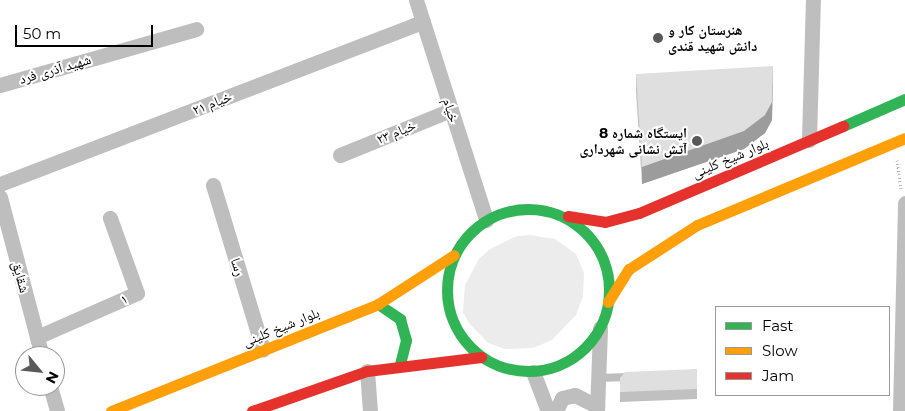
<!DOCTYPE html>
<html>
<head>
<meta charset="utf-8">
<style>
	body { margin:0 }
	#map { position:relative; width:905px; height:411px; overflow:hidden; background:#fff; font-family:Montserrat,"Noto Naskh Arabic",sans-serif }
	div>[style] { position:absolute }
	.green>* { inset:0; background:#ececec }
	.path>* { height:3px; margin-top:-1.5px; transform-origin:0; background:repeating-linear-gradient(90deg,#b9b9b9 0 1px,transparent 0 3.5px) }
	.lane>* { height:8px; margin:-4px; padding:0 4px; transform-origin:4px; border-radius:4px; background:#bebebe }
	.street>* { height:15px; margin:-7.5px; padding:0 7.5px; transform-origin:7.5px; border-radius:7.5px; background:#bebebe }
	.fast>* { height:11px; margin:-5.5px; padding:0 5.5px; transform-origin:5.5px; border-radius:5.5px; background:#30b455 }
	.fast>.ring { margin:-5.5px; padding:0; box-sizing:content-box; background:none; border:11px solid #30b455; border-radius:50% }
	.slow>* { height:11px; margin:-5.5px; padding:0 5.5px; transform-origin:5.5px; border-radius:5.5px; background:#ff9f0a }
	.jam>* { height:11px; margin:-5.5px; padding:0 5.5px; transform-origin:5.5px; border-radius:5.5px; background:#e5322d }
	.wall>* { inset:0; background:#c0c0c0 }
	.shaded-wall>* { inset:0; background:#9c9c9c }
	.building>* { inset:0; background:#dfdfdf }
	.dots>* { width:14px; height:14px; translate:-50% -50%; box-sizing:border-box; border:2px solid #fff; border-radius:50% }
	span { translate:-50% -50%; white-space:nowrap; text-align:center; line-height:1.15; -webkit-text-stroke:4px #fff; paint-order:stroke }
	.poi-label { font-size:14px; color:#000; font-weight:700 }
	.left { translate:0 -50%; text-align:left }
	.right { translate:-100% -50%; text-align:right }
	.street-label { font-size:14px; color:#000 }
	.legend { position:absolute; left:715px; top:306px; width:175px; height:90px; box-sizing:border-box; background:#fff; border:1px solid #999; margin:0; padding:6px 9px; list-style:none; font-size:15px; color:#000 }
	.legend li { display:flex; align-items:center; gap:10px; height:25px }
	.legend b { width:25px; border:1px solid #999 }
	.north { position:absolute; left:15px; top:346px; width:50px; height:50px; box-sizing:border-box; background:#fff; border:1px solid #999; border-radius:50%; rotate:118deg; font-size:14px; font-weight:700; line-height:20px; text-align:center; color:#000 }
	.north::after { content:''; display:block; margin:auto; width:18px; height:22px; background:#595959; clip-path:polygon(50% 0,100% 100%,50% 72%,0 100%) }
	.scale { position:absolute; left:15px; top:25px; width:138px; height:22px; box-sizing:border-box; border:2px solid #000; border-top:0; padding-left:6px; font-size:15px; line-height:18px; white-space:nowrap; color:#000; -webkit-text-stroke:4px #fff; paint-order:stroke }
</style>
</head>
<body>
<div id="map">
	<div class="green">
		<div style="clip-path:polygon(530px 235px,555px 239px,576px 254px,584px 273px,583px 296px,576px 315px,552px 340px,533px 348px,505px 349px,488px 343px,469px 323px,463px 312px,465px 285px,479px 259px,490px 249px,517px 236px)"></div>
	</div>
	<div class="path">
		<div style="left:897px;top:160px;width:29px;rotate:82deg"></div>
	</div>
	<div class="lane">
		<div style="left:598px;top:378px;width:31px;rotate:-2deg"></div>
	</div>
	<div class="street">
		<div style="left:416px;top:0;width:231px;rotate:72.3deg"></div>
		<div style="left:0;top:85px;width:204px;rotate:-15.9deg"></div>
		<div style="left:809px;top:140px;width:140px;rotate:-88.4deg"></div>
		<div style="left:340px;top:155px;width:120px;rotate:-22.1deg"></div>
		<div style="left:0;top:184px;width:453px;rotate:-21deg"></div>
		<div style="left:213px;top:185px;width:172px;rotate:73.1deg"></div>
		<div style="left:0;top:197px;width:164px;rotate:75.2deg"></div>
		<div style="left:37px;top:337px;width:109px;rotate:-23.7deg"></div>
		<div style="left:137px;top:293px;width:80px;rotate:-109.8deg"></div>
		<div style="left:367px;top:371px;width:40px;rotate:85.7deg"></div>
		<div style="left:533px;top:372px;width:42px;rotate:69deg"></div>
		<div style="left:50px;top:386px;width:26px;rotate:74deg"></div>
		<div style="left:556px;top:411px;width:14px;rotate:-65deg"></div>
		<div style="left:562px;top:398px;width:13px;rotate:-13deg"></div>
		<div style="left:575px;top:395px;width:25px;rotate:27deg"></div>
		<div style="left:597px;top:411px;width:83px;rotate:-87.9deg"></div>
		<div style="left:900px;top:411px;width:208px;rotate:-88.6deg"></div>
	</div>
	<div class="fast">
		<div style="left:843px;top:126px;width:68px;rotate:-23.5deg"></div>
		<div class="ring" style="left:447px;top:209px;width:151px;height:151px"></div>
		<div style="left:378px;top:304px;width:27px;rotate:34deg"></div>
		<div style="left:400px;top:319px;width:22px;rotate:74deg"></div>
		<div style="left:406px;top:340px;width:25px;rotate:104deg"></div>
	</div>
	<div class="slow">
		<div style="left:608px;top:302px;width:39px;rotate:-58deg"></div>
		<div style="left:629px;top:269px;width:81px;rotate:-32.9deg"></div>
		<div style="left:697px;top:225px;width:225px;rotate:-22.7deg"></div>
		<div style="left:111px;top:411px;width:288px;rotate:-21.8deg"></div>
		<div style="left:378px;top:304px;width:90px;rotate:-32.8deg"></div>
	</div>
	<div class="jam">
		<div style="left:568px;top:216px;width:37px;rotate:9deg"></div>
		<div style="left:605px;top:222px;width:35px;rotate:-15deg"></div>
		<div style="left:639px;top:213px;width:222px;rotate:-23.1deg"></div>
		<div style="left:252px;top:411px;width:122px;rotate:-19.2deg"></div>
		<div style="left:367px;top:371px;width:115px;rotate:-7deg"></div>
	</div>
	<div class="wall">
		<div style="clip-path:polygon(636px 74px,773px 83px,772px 120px,765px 133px,744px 149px,642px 184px,636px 91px)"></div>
		<div style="clip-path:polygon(697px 369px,697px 399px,620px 402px,620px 378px)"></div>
	</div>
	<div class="shaded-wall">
		<div style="clip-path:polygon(773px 66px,772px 120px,765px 133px,744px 149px,642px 184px,642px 167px)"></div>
	</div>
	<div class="building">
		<div style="clip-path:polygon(773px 66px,772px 102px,765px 115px,744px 131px,642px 167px,636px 74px)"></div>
		<div style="clip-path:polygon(697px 369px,697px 389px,620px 392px,620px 378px,625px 372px)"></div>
	</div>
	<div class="dots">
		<div style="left:658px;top:38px;background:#595959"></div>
		<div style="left:697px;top:141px;background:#595959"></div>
	</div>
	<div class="poi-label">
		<span class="left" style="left:668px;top:38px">هنرستان کار و<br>دانش شهید قندی</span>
		<span class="right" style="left:687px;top:141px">ایستگاه شماره 8<br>آتش نشانی شهرداری</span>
	</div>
	<div class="street-label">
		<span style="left:55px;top:69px;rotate:-16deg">شهید آذری فرد</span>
		<span style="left:212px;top:103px;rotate:-21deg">خیام ۲۱</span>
		<span style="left:451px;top:110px;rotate:72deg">خیام</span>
		<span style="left:396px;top:132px;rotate:-22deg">خیام ۲۳</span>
		<span style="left:730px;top:158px;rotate:-23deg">بلوار شیخ کلینی</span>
		<span style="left:238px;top:267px;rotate:73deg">رسا</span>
		<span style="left:21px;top:277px;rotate:75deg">شقایق</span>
		<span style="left:124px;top:299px;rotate:-23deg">۱</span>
		<span style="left:281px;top:327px;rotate:-22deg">بلوار شیخ کلینی</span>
	</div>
	<ul class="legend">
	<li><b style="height:6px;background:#30b455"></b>Fast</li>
	<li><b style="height:6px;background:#ff9f0a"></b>Slow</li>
	<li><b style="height:6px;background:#e5322d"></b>Jam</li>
	</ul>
	<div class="north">N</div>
	<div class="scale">50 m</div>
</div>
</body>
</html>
